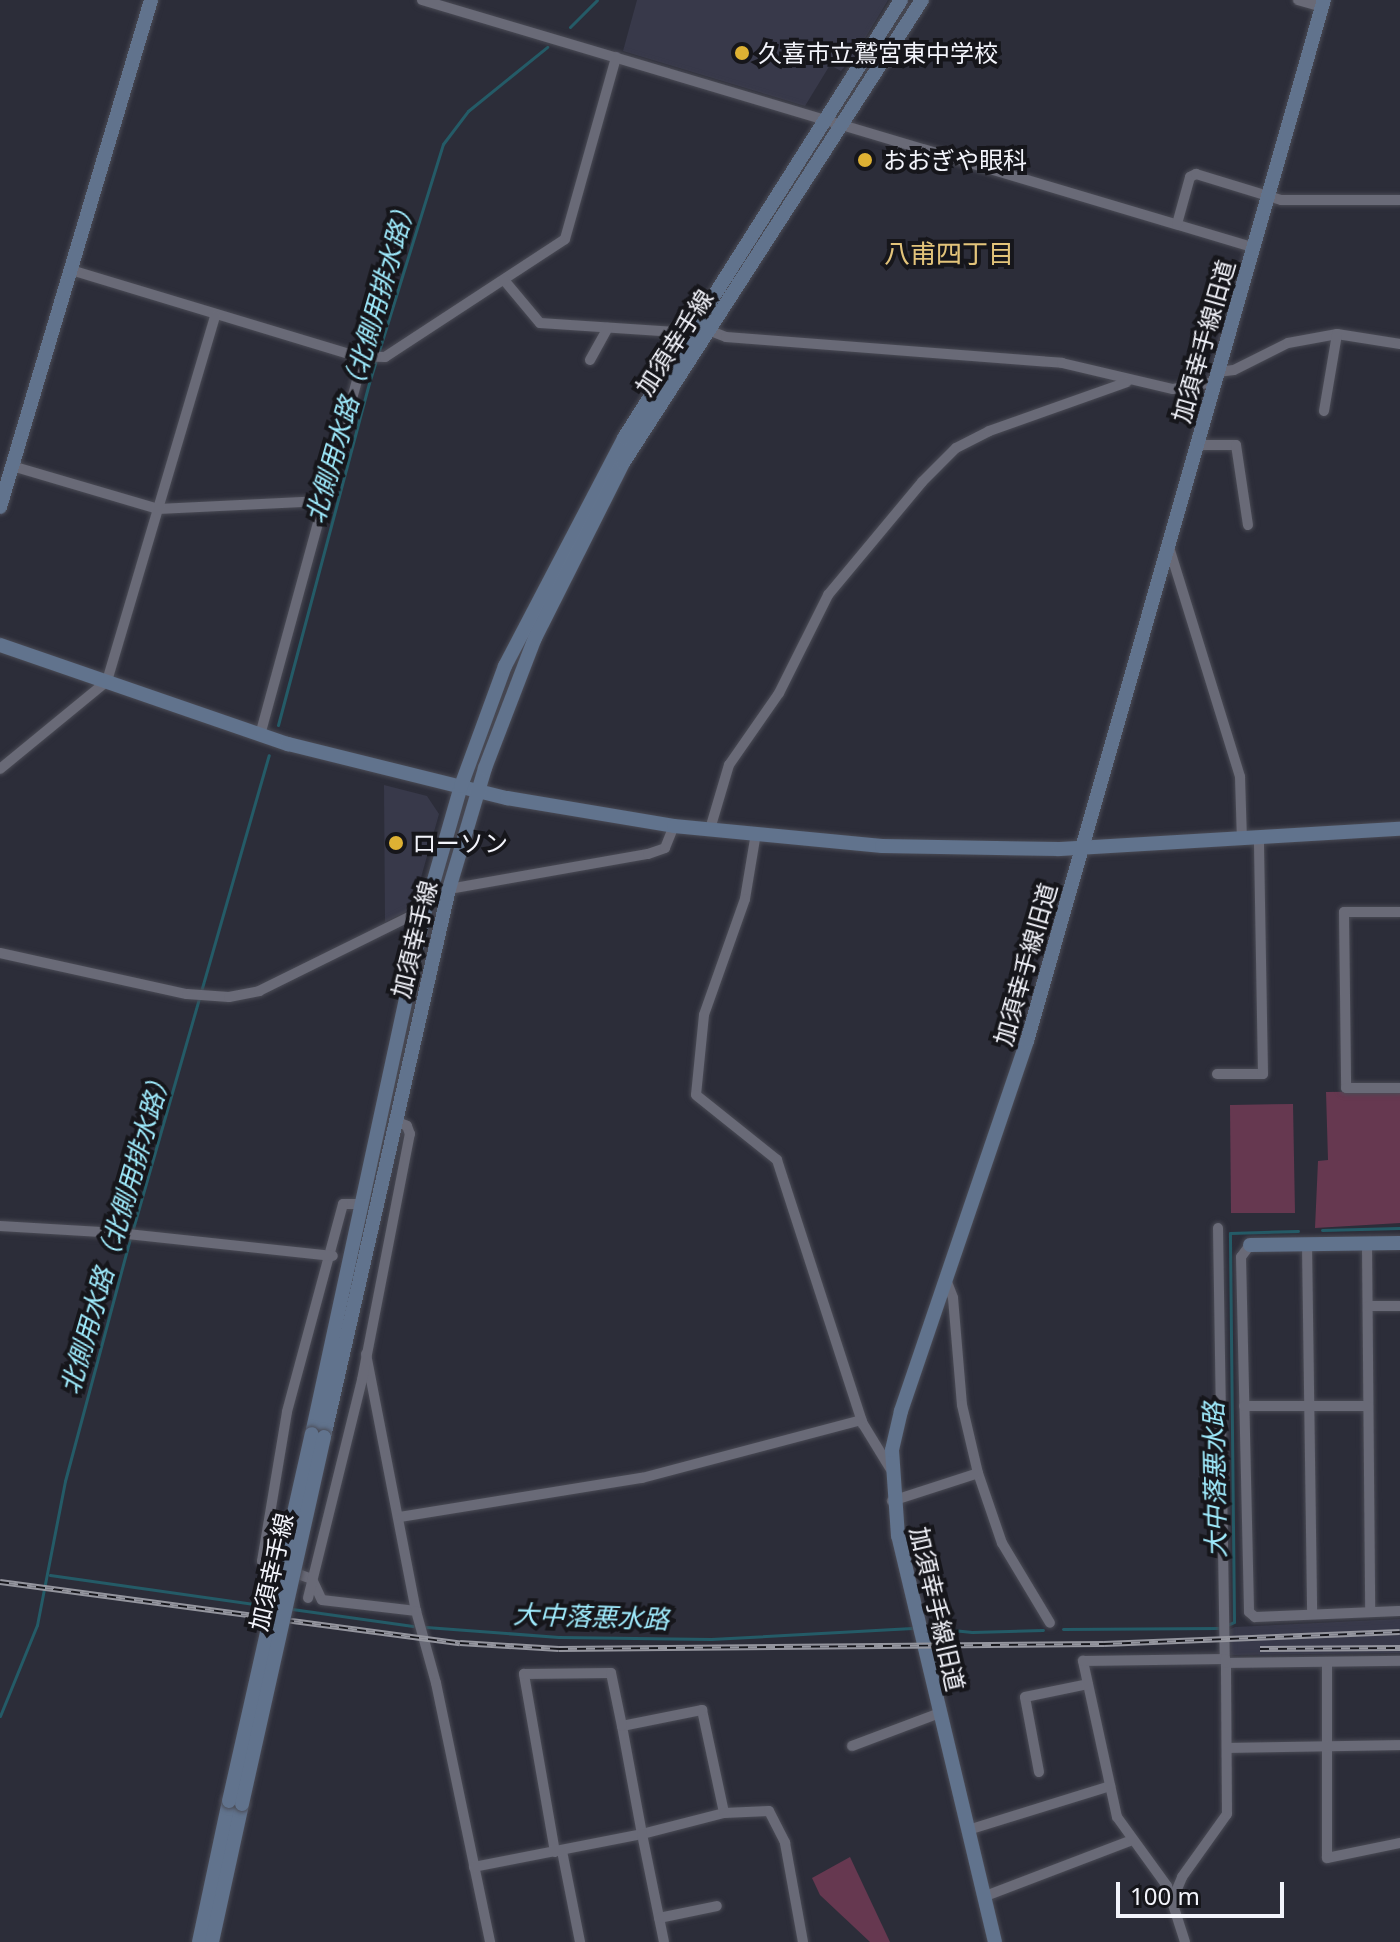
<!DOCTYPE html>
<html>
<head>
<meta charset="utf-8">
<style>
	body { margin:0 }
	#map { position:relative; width:1400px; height:1942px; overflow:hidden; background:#2c2d39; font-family:"Noto Sans","Noto Sans JP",sans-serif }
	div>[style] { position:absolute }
	.built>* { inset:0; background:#38394a }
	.green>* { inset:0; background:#663850 }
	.stream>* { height:3px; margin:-1.5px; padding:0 1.5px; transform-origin:1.5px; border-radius:1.5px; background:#245b67 }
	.roads { filter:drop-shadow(0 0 2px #4a4b55) drop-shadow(0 0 2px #4a4b55) }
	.street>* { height:10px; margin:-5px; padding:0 5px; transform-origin:5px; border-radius:5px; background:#696a77 }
	.secondary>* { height:14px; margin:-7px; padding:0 7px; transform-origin:7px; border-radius:7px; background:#61738d }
	.rail>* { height:6px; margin-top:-3px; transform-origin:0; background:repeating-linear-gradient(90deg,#16161b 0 9px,#94959e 0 18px); box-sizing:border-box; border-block:2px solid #94959e }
	.bridges { filter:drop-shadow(0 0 2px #4a4b55) drop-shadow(0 0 2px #4a4b55) }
	.secondary-bridge>* { height:14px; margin:-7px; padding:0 7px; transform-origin:7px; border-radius:7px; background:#61738d }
	.dots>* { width:22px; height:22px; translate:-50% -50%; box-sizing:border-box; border:4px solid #16161b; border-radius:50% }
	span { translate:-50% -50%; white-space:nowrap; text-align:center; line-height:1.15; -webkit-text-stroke:8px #16161b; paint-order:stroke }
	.poi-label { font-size:24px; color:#f3f4fb }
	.left { translate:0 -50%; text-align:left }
	.street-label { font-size:24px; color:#f3f4fb }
	.neighbourhood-label { font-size:26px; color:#e3c47a }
	.water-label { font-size:26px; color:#9febfd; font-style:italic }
	.scale { position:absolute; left:1116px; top:1882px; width:168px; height:36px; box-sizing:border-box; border:4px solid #f3f4fb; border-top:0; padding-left:10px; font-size:24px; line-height:28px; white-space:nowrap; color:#f3f4fb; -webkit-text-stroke:6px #16161b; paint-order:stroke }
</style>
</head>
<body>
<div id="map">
	<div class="built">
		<div style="clip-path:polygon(637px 0,888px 0,855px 55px,841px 71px,830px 65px,805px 106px,623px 51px)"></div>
		<div style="clip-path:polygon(384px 785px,427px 796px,439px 814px,412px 909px,385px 922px)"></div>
		<div style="clip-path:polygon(1400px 1619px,1400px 1653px,1228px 1655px,1227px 1631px,1235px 1627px)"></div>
	</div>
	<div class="green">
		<div style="clip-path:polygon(1400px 1091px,1400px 1223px,1315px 1228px,1318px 1161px,1328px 1160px,1326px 1092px)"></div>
		<div style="clip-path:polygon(1293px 1104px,1295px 1213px,1231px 1213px,1230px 1105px)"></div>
		<div style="clip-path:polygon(850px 1857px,890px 1942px,870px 1942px,820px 1895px,812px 1878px)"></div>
	</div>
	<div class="stream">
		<div style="left:570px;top:27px;width:38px;rotate:-45deg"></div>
		<div style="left:278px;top:725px;width:354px;rotate:-75.1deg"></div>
		<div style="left:369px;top:383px;width:250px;rotate:-72.8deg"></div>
		<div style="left:443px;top:144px;width:41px;rotate:-52.9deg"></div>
		<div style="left:468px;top:111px;width:102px;rotate:-39deg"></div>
		<div style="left:1322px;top:1230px;width:78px;rotate:-1.5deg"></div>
		<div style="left:132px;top:1232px;width:496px;rotate:-74deg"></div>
		<div style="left:50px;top:1575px;width:220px;rotate:8.1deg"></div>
		<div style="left:292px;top:1609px;width:122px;rotate:8deg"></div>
		<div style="left:426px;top:1627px;width:133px;rotate:4.3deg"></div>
		<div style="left:559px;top:1637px;width:152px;rotate:0.8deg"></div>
		<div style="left:711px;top:1639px;width:206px;rotate:-3.1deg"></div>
		<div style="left:924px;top:1627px;width:48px;rotate:5.9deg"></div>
		<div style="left:972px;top:1632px;width:71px;rotate:-1.6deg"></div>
		<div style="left:1063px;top:1629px;width:157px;rotate:-0.4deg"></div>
		<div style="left:1220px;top:1628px;width:15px;rotate:-23deg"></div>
		<div style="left:1234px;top:1622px;width:389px;rotate:-90.6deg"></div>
		<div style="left:1230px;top:1233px;width:68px;rotate:-1.7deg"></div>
		<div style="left:0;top:1716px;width:98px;rotate:-67.9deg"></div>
		<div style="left:37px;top:1625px;width:147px;rotate:-79deg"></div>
		<div style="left:65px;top:1481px;width:251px;rotate:-75deg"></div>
	</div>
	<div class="roads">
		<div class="street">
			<div style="left:422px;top:0;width:866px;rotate:16.57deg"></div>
			<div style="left:1298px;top:0;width:25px;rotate:16deg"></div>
			<div style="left:1177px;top:224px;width:49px;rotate:-74.5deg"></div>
			<div style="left:1190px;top:177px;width:7px;rotate:-27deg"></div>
			<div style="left:1196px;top:174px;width:89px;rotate:17deg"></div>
			<div style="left:1281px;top:200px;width:119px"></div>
			<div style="left:71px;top:270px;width:297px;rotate:16.8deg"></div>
			<div style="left:355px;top:356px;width:30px;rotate:2deg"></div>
			<div style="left:385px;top:357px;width:215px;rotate:-33.2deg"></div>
			<div style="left:565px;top:239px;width:189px;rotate:-74.3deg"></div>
			<div style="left:504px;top:280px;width:56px;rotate:50.1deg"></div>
			<div style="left:540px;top:323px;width:136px;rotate:3.8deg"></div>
			<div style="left:676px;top:332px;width:13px;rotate:29deg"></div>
			<div style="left:708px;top:330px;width:19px;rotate:21deg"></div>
			<div style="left:726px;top:337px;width:337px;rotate:4.4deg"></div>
			<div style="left:1062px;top:363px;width:114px;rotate:13.2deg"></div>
			<div style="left:1173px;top:389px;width:42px;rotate:-9.7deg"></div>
			<div style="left:590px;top:360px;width:37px;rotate:-61deg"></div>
			<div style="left:1217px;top:372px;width:17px;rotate:-7deg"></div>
			<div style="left:1234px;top:370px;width:60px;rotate:-26.6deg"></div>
			<div style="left:1288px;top:343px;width:50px;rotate:-10.4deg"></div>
			<div style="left:1337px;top:334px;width:64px;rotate:9deg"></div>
			<div style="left:1324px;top:411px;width:78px;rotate:-80.4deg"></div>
			<div style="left:1196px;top:445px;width:40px"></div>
			<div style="left:1236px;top:445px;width:81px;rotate:81.5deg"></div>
			<div style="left:12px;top:466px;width:152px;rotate:16.4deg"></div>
			<div style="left:158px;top:509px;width:165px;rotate:-2.8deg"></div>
			<div style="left:1168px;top:544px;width:244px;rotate:72.8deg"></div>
			<div style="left:1240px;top:777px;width:62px;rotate:88.2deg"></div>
			<div style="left:260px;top:735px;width:393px;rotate:-74.7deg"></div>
			<div style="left:0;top:769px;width:139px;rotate:-39.4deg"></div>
			<div style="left:107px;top:681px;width:381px;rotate:-73.5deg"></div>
			<div style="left:710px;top:829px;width:67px;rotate:-73.5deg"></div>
			<div style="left:729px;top:765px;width:88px;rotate:-55.2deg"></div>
			<div style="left:779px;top:693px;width:110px;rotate:-63.4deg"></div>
			<div style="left:828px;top:595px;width:147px;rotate:-50.2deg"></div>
			<div style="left:922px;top:482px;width:48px;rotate:-45deg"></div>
			<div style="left:956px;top:448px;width:37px;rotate:-27deg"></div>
			<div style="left:989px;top:431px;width:146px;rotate:-19.5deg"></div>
			<div style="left:756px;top:833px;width:67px;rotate:99.5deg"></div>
			<div style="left:745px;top:899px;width:123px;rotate:109.5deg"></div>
			<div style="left:704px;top:1015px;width:80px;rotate:95.7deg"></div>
			<div style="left:696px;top:1095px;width:104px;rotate:38.7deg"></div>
			<div style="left:777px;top:1160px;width:278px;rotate:72deg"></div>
			<div style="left:863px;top:1424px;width:52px;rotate:58.5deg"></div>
			<div style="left:449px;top:889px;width:202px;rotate:-10deg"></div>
			<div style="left:648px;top:854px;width:18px;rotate:-19deg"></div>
			<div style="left:665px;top:848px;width:24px;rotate:-68deg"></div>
			<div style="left:1400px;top:912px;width:56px;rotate:180deg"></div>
			<div style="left:1344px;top:912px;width:176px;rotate:89.3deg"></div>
			<div style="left:1346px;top:1088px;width:54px"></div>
			<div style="left:0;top:953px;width:191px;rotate:12.4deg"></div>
			<div style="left:187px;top:994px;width:42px;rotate:4.1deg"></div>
			<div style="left:229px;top:997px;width:31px;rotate:-11deg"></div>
			<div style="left:259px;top:991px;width:169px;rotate:-26.3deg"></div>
			<div style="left:411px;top:916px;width:13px;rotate:-4deg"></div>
			<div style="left:1217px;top:1074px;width:46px"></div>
			<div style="left:1263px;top:1074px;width:236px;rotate:-91deg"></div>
			<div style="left:362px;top:1204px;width:19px;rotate:180deg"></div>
			<div style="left:343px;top:1204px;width:215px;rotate:105.1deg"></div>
			<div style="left:287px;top:1412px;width:151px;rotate:99.5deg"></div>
			<div style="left:262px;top:1561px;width:53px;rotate:19.8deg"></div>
			<div style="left:312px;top:1579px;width:23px;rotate:65deg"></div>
			<div style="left:322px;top:1600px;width:95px;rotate:6.7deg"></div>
			<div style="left:0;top:1226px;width:118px;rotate:3.4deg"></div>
			<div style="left:118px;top:1233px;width:216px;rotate:6.1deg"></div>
			<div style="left:1218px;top:1228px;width:431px;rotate:89.1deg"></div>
			<div style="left:1367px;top:1243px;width:369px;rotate:89.5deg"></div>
			<div style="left:1307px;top:1244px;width:370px;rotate:89.2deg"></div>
			<div style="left:1250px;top:1245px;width:15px;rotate:127deg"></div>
			<div style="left:1241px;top:1257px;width:355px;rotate:88.7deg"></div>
			<div style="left:1249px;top:1612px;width:8px;rotate:40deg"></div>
			<div style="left:1255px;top:1617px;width:145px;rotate:-2.4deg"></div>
			<div style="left:947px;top:1282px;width:17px;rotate:69deg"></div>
			<div style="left:953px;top:1298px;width:107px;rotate:85.2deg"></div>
			<div style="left:962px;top:1405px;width:70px;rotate:76.8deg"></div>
			<div style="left:978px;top:1473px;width:74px;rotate:71.1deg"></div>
			<div style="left:1002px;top:1543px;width:93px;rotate:59deg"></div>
			<div style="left:1368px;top:1306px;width:32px"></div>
			<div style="left:366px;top:1354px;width:262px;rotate:79deg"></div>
			<div style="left:416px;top:1611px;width:75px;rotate:74.5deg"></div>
			<div style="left:436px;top:1683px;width:265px;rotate:78.2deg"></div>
			<div style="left:1244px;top:1406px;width:124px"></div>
			<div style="left:892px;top:1501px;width:90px;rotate:-18deg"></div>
			<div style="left:400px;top:1517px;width:245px;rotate:-9.2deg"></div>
			<div style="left:642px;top:1478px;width:227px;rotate:-14.8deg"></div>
			<div style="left:308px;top:1598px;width:225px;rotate:-76.1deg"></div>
			<div style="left:362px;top:1380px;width:251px;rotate:-79deg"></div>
			<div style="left:410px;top:1134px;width:9px;rotate:-111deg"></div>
			<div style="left:407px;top:1126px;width:14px;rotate:-155deg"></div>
			<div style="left:1327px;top:1662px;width:196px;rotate:90deg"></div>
			<div style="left:1327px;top:1858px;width:75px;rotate:-11.6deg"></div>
			<div style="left:702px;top:1710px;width:105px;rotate:77.9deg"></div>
			<div style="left:724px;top:1813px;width:85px;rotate:165.6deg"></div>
			<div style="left:642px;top:1834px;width:110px;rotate:-100.5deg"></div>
			<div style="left:622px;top:1726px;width:82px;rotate:-11.3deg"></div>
			<div style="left:852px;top:1746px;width:94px;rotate:-20.6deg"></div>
			<div style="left:1229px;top:1748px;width:171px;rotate:-1deg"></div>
			<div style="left:1039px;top:1772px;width:76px;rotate:-100.6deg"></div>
			<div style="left:1025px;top:1697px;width:64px;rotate:-11.7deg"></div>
			<div style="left:724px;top:1813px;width:45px;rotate:-2.5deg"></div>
			<div style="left:769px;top:1811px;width:36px;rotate:63deg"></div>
			<div style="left:785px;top:1843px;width:101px;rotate:79.7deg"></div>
			<div style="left:968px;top:1830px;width:149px;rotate:-17.2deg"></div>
			<div style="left:562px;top:1851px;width:93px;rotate:78.8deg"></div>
			<div style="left:555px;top:1852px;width:181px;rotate:-99.9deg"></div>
			<div style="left:524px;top:1674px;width:87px;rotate:-0.7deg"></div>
			<div style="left:611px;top:1673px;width:54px;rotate:78.3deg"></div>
			<div style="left:474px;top:1867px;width:171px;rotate:-11.1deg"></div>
			<div style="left:642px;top:1834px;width:110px;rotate:78.5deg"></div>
			<div style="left:983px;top:1897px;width:157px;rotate:-20.9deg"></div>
			<div style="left:1172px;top:1901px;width:26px;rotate:-67deg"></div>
			<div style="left:1182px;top:1877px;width:77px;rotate:-54.5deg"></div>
			<div style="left:1227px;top:1814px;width:151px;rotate:-90.4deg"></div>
			<div style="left:1226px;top:1663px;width:174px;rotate:-0.7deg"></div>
			<div style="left:659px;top:1918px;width:59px;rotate:-11.7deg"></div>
			<div style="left:1185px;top:1942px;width:59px;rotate:-107.8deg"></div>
			<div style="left:1167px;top:1886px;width:85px;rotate:-125.9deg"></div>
			<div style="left:1117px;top:1817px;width:160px;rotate:-102.3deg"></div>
			<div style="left:1083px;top:1661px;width:142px;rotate:-0.8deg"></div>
			<div style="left:1225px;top:1659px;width:4px;rotate:76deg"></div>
		</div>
		<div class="secondary">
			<div style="left:0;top:507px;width:529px;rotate:-73.41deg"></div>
			<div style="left:0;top:645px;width:305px;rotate:19deg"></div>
			<div style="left:288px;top:744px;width:226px;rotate:13.9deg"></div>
			<div style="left:507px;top:798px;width:169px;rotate:9.5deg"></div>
			<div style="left:674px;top:826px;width:209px;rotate:5.5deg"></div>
			<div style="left:882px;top:846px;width:177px;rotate:1deg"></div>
			<div style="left:1059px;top:849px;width:342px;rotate:-3.4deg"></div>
			<div style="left:1250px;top:1245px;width:150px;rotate:-0.8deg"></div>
			<div style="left:312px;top:1434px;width:531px;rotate:-77.82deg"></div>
			<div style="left:424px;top:915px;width:134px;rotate:-74deg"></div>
			<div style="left:461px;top:786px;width:128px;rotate:-69.9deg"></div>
			<div style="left:505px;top:666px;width:257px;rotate:-62.4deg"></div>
			<div style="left:624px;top:438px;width:518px;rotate:-57.69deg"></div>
			<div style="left:324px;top:1437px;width:562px;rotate:-77.15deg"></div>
			<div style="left:449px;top:889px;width:126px;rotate:-73.4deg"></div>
			<div style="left:485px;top:768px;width:139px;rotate:-69deg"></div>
			<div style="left:535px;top:638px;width:196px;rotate:-63.3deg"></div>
			<div style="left:623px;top:463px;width:551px;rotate:-57.15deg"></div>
			<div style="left:199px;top:1942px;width:144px;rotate:-78deg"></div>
			<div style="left:212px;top:1942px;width:141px;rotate:-77.7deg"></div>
			<div style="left:995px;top:1942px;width:417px;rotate:-103.4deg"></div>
			<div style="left:898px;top:1536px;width:86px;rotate:-94deg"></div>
			<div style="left:892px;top:1450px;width:40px;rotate:-77deg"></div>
			<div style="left:901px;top:1411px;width:391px;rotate:-71.2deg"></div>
			<div style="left:1027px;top:1041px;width:1083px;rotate:-74.08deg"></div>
		</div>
	</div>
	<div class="rail">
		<div style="left:0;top:1582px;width:464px;rotate:7.6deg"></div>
		<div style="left:460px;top:1643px;width:99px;rotate:3.5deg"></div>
		<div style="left:559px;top:1649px;width:545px;rotate:-0.53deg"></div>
		<div style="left:1104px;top:1644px;width:296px;rotate:-2.3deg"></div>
		<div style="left:1260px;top:1649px;width:140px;rotate:-0.4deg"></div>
	</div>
	<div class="bridges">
		<div class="secondary-bridge">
			<div style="left:229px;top:1801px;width:376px;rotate:-77.3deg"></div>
			<div style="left:242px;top:1804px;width:376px;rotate:-77.4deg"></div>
		</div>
	</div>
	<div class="dots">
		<div style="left:742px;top:53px;background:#deb133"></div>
		<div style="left:865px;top:160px;background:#deb133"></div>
		<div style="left:396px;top:843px;background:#deb133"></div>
	</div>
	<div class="poi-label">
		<span class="left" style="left:758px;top:53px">久喜市立鷲宮東中学校</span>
		<span class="left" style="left:883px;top:160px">おおぎや眼科</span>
		<span class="left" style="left:412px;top:843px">ローソン</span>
	</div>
	<div class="street-label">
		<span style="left:1203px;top:341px;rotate:-74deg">加須幸手線旧道</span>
		<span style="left:674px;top:342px;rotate:-57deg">加須幸手線</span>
		<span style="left:414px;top:939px;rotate:-76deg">加須幸手線</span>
		<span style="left:1025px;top:964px;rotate:-74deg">加須幸手線旧道</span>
		<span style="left:271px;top:1572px;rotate:-77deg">加須幸手線</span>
		<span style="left:938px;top:1609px;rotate:77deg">加須幸手線旧道</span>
	</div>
	<div class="neighbourhood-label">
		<span style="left:949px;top:254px">八甫四丁目</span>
	</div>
	<div class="water-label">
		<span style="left:361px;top:360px;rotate:-74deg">北側用水路（北側用排水路）</span>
		<span style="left:116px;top:1231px;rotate:-74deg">北側用水路（北側用排水路）</span>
		<span style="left:1215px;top:1480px;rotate:-91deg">大中落悪水路</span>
		<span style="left:591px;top:1617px;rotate:2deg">大中落悪水路</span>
	</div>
	<div class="scale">100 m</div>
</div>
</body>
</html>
